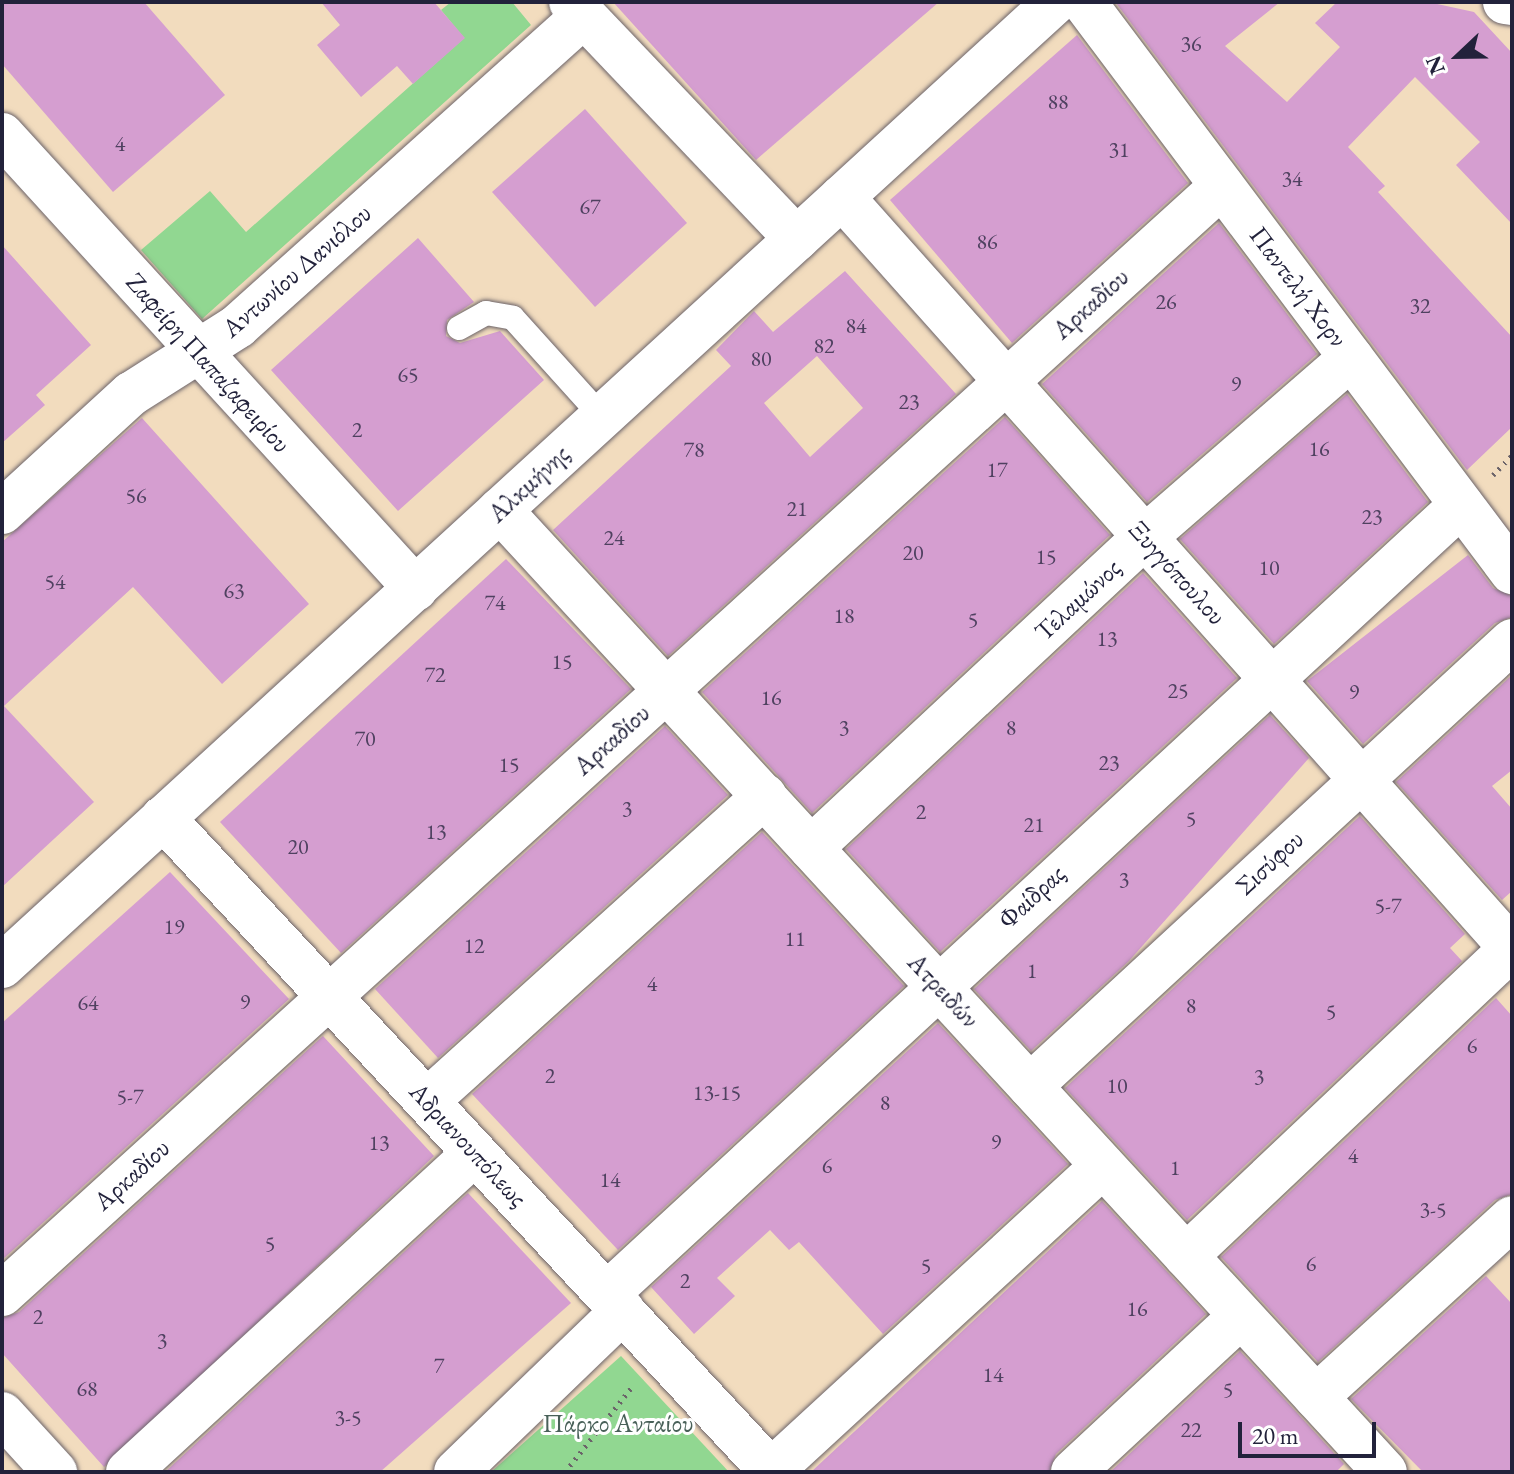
<!DOCTYPE html>
<html>
<head>
<meta charset="utf-8">
<style>
	body { margin:0 }
	#map { position:relative; width:1514px; height:1474px; overflow:hidden; background:#f2dcbe; font-family:"EB Garamond",serif }
	div>[style] { position:absolute }
	.green>* { inset:0; background:#91d791 }
	.building>* { inset:0; background:#d59ed0 }
	.path>* { height:5px; margin-top:-2.5px; transform-origin:0; background:repeating-linear-gradient(90deg,#6b6369 0 2px,transparent 0 8px) }
	.roads { filter:drop-shadow(0 0 2px #6b6369) drop-shadow(0 0 2px #6b6369) }
	.lane>* { height:24px; margin:-12px; padding:0 12px; transform-origin:12px; border-radius:12px; background:#fff }
	.street>* { height:44px; margin:-22px; padding:0 22px; transform-origin:22px; border-radius:22px; background:#fff }
	span { translate:-50% -50%; white-space:nowrap; text-align:center; line-height:1.15; -webkit-text-stroke:6px #fff; paint-order:stroke }
	.number-label { font-size:22px; color:#4f4160 }
	.number-label span { -webkit-text-stroke-width:0 }
	.street-label { font-size:26px; color:#22223b }
	.park-label { font-size:26px; color:#496159 }
	.frame { position:absolute; inset:0; border:4px solid #22223b; pointer-events:none }
	.north { position:absolute; left:1418px; top:16px; width:80px; height:80px; -webkit-text-stroke:6px #fff; paint-order:stroke; rotate:248deg; font-size:22px; font-weight:700; line-height:32px; text-align:center; color:#22223b }
	.north::after { content:''; display:block; margin:auto; width:28px; height:36px; background:#22223b; clip-path:polygon(50% 0,100% 100%,50% 72%,0 100%) }
	.scale { position:absolute; left:1238px; top:1422px; width:138px; height:36px; box-sizing:border-box; border:4px solid #22223b; border-top:0; padding-left:10px; font-size:24px; line-height:28px; white-space:nowrap; color:#22223b; -webkit-text-stroke:6px #fff; paint-order:stroke }
</style>
</head>
<body>
<div id="map">
	<div class="green">
		<div style="clip-path:polygon(451px 2px,512px 2px,531px 25px,202px 319px,141px 250px,210px 191px,246px 232px,464px 38px,441px 10px)"></div>
		<div style="clip-path:polygon(621px 1356px,729px 1472px,491px 1472px)"></div>
	</div>
	<div class="building">
		<div style="clip-path:polygon(2px 2px,144px 2px,225px 95px,113px 192px,2px 64px)"></div>
		<div style="clip-path:polygon(321px 2px,434px 2px,465px 38px,413px 84px,397px 66px,361px 97px,317px 45px,340px 25px)"></div>
		<div style="clip-path:polygon(613px 2px,939px 2px,756px 160px)"></div>
		<div style="clip-path:polygon(1280px 2px,1225px 46px,1287px 102px,1340px 47px,1315px 23px,1337px 2px,1428px 2px,1474px 12px,1512px 53px,1512px 224px,1456px 165px,1480px 142px,1415px 77px,1348px 147px,1385px 186px,1378px 192px,1512px 337px,1512px 427px,1467px 470px,1116px 3px)"></div>
		<div style="clip-path:polygon(1077px 35px,1188px 183px,1012px 343px,890px 200px)"></div>
		<div style="clip-path:polygon(585px 109px,687px 223px,595px 307px,492px 192px)"></div>
		<div style="clip-path:polygon(1219px 223px,1317px 354px,1147px 502px,1042px 384px)"></div>
		<div style="clip-path:polygon(418px 238px,474px 302px,447px 320px,446px 336px,460px 343px,500px 331px,544px 380px,398px 511px,271px 370px)"></div>
		<div style="clip-path:polygon(2px 245px,91px 345px,36px 395px,45px 405px,2px 443px)"></div>
		<div style="clip-path:polygon(evenodd,845px 271px,956px 394px,668px 656px,553px 530px,731px 366px,716px 350px,754px 311px,773px 332px,845px 271px,817px 356px,863px 408px,810px 457px,764px 403px,817px 356px)"></div>
		<div style="clip-path:polygon(1347px 394px,1428px 502px,1274px 644px,1180px 539px)"></div>
		<div style="clip-path:polygon(1005px 417px,1110px 535px,812px 813px,702px 692px)"></div>
		<div style="clip-path:polygon(142px 418px,309px 604px,222px 684px,133px 587px,4px 706px,94px 802px,2px 887px,2px 542px)"></div>
		<div style="clip-path:polygon(1468px 555px,1493px 588px,1512px 596px,1512px 617px,1495px 623px,1363px 744px,1307px 681px)"></div>
		<div style="clip-path:polygon(506px 559px,631px 689px,341px 953px,220px 822px)"></div>
		<div style="clip-path:polygon(1143px 573px,1237px 678px,940px 952px,846px 849px)"></div>
		<div style="clip-path:polygon(1512px 675px,1512px 770px,1492px 786px,1512px 809px,1512px 891px,1502px 900px,1396px 782px)"></div>
		<div style="clip-path:polygon(1270px 715px,1309px 758px,1129px 961px,1031px 1051px,974px 989px)"></div>
		<div style="clip-path:polygon(665px 726px,728px 795px,438px 1058px,375px 989px)"></div>
		<div style="clip-path:polygon(1360px 816px,1465px 934px,1450px 948px,1462px 961px,1187px 1220px,1065px 1088px)"></div>
		<div style="clip-path:polygon(762px 832px,904px 986px,618px 1250px,472px 1094px)"></div>
		<div style="clip-path:polygon(170px 872px,289px 999px,2px 1260px,2px 1023px)"></div>
		<div style="clip-path:polygon(1496px 998px,1512px 1016px,1512px 1194px,1495px 1200px,1318px 1362px,1221px 1257px)"></div>
		<div style="clip-path:polygon(938px 1023px,1068px 1164px,883px 1334px,799px 1242px,789px 1250px,770px 1230px,717px 1278px,735px 1296px,694px 1334px,651px 1287px)"></div>
		<div style="clip-path:polygon(323px 1036px,434px 1156px,104px 1467px,2px 1353px,2px 1318px,19px 1312px)"></div>
		<div style="clip-path:polygon(468px 1193px,571px 1303px,380px 1472px,165px 1472px)"></div>
		<div style="clip-path:polygon(1102px 1201px,1206px 1314px,1056px 1454px,1049px 1472px,811px 1472px)"></div>
		<div style="clip-path:polygon(1486px 1276px,1512px 1304px,1512px 1472px,1423px 1472px,1351px 1399px)"></div>
		<div style="clip-path:polygon(1240px 1351px,1344px 1464px,1336px 1472px,1110px 1472px)"></div>
	</div>
	<div class="path">
		<div style="left:1493px;top:475px;width:28px;rotate:-46deg"></div>
		<div style="left:565px;top:1472px;width:107px;rotate:-51.8deg"></div>
	</div>
	<div class="roads">
		<div class="lane">
			<div style="left:459px;top:328px;width:31px;rotate:-29deg"></div>
			<div style="left:486px;top:313px;width:27px;rotate:10deg"></div>
			<div style="left:513px;top:318px;width:133px;rotate:48deg"></div>
		</div>
		<div class="street">
			<div style="left:571px;top:2px;width:327px;rotate:46.4deg"></div>
			<div style="left:1084px;top:2px;width:713px;rotate:53.1deg"></div>
			<div style="left:1505px;top:2px;width:7px;rotate:8deg"></div>
			<div style="left:2px;top:135px;width:614px;rotate:47.64deg"></div>
			<div style="left:842px;top:197px;width:1007px;rotate:48.3deg"></div>
			<div style="left:500px;top:510px;width:1307px;rotate:47.39deg"></div>
			<div style="left:2px;top:512px;width:175px;rotate:-42.5deg"></div>
			<div style="left:131px;top:394px;width:127px;rotate:-32.4deg"></div>
			<div style="left:238px;top:326px;width:464px;rotate:-41.9deg"></div>
			<div style="left:163px;top:818px;width:894px;rotate:47.04deg"></div>
			<div style="left:811px;top:848px;width:456px;rotate:-43deg"></div>
			<div style="left:1145px;top:537px;width:273px;rotate:-41deg"></div>
			<div style="left:2px;top:966px;width:1428px;rotate:-42.47deg"></div>
			<div style="left:1030px;top:1086px;width:656px;rotate:-42.71deg"></div>
			<div style="left:427px;top:1101px;width:455px;rotate:-42.1deg"></div>
			<div style="left:1186px;top:1256px;width:448px;rotate:-43.4deg"></div>
			<div style="left:2px;top:1294px;width:1648px;rotate:-42.25deg"></div>
			<div style="left:607px;top:1294px;width:1163px;rotate:-42.73deg"></div>
			<div style="left:1316px;top:1397px;width:265px;rotate:-42.4deg"></div>
			<div style="left:2px;top:1414px;width:79px;rotate:47.6deg"></div>
			<div style="left:128px;top:1472px;width:471px;rotate:-42.6deg"></div>
			<div style="left:456px;top:1472px;width:232px;rotate:-44deg"></div>
			<div style="left:770px;top:1472px;width:452px;rotate:-42.6deg"></div>
			<div style="left:1073px;top:1472px;width:229px;rotate:-42.9deg"></div>
		</div>
	</div>
	<div class="number-label">
		<span style="left:1191px;top:44px">36</span>
		<span style="left:1058px;top:102px">88</span>
		<span style="left:120px;top:144px">4</span>
		<span style="left:1119px;top:150px">31</span>
		<span style="left:1292px;top:179px">34</span>
		<span style="left:590px;top:207px">67</span>
		<span style="left:987px;top:242px">86</span>
		<span style="left:1166px;top:302px">26</span>
		<span style="left:1420px;top:306px">32</span>
		<span style="left:856px;top:326px">84</span>
		<span style="left:824px;top:346px">82</span>
		<span style="left:761px;top:359px">80</span>
		<span style="left:408px;top:375px">65</span>
		<span style="left:1236px;top:384px">9</span>
		<span style="left:909px;top:402px">23</span>
		<span style="left:357px;top:430px">2</span>
		<span style="left:1319px;top:449px">16</span>
		<span style="left:694px;top:450px">78</span>
		<span style="left:997px;top:470px">17</span>
		<span style="left:136px;top:496px">56</span>
		<span style="left:797px;top:509px">21</span>
		<span style="left:1372px;top:517px">23</span>
		<span style="left:614px;top:538px">24</span>
		<span style="left:913px;top:553px">20</span>
		<span style="left:1046px;top:557px">15</span>
		<span style="left:1269px;top:568px">10</span>
		<span style="left:55px;top:582px">54</span>
		<span style="left:234px;top:591px">63</span>
		<span style="left:495px;top:603px">74</span>
		<span style="left:844px;top:616px">18</span>
		<span style="left:973px;top:620px">5</span>
		<span style="left:1107px;top:639px">13</span>
		<span style="left:562px;top:662px">15</span>
		<span style="left:435px;top:675px">72</span>
		<span style="left:1178px;top:691px">25</span>
		<span style="left:1354px;top:692px">9</span>
		<span style="left:771px;top:698px">16</span>
		<span style="left:844px;top:728px">3</span>
		<span style="left:1011px;top:728px">8</span>
		<span style="left:365px;top:739px">70</span>
		<span style="left:1109px;top:763px">23</span>
		<span style="left:509px;top:765px">15</span>
		<span style="left:627px;top:809px">3</span>
		<span style="left:921px;top:812px">2</span>
		<span style="left:1191px;top:819px">5</span>
		<span style="left:1034px;top:825px">21</span>
		<span style="left:436px;top:832px">13</span>
		<span style="left:298px;top:847px">20</span>
		<span style="left:1124px;top:880px">3</span>
		<span style="left:1388px;top:906px">5-7</span>
		<span style="left:174px;top:927px">19</span>
		<span style="left:795px;top:939px">11</span>
		<span style="left:474px;top:946px">12</span>
		<span style="left:1032px;top:971px">1</span>
		<span style="left:652px;top:984px">4</span>
		<span style="left:245px;top:1002px">9</span>
		<span style="left:88px;top:1003px">64</span>
		<span style="left:1191px;top:1006px">8</span>
		<span style="left:1331px;top:1012px">5</span>
		<span style="left:1472px;top:1046px">6</span>
		<span style="left:550px;top:1076px">2</span>
		<span style="left:1259px;top:1077px">3</span>
		<span style="left:1117px;top:1086px">10</span>
		<span style="left:717px;top:1093px">13-15</span>
		<span style="left:130px;top:1097px">5-7</span>
		<span style="left:885px;top:1103px">8</span>
		<span style="left:996px;top:1142px">9</span>
		<span style="left:379px;top:1143px">13</span>
		<span style="left:1353px;top:1156px">4</span>
		<span style="left:827px;top:1166px">6</span>
		<span style="left:1175px;top:1168px">1</span>
		<span style="left:610px;top:1180px">14</span>
		<span style="left:1433px;top:1210px">3-5</span>
		<span style="left:270px;top:1244px">5</span>
		<span style="left:1311px;top:1264px">6</span>
		<span style="left:926px;top:1266px">5</span>
		<span style="left:685px;top:1281px">2</span>
		<span style="left:1137px;top:1309px">16</span>
		<span style="left:38px;top:1317px">2</span>
		<span style="left:162px;top:1341px">3</span>
		<span style="left:439px;top:1366px">7</span>
		<span style="left:993px;top:1375px">14</span>
		<span style="left:87px;top:1389px">68</span>
		<span style="left:1228px;top:1390px">5</span>
		<span style="left:348px;top:1418px">3-5</span>
		<span style="left:1191px;top:1430px">22</span>
	</div>
	<div class="street-label">
		<span style="left:297px;top:271px;rotate:-41deg">Αντωνίου Δανιόλου</span>
		<span style="left:1298px;top:287px;rotate:53deg">Παντελή Χορν</span>
		<span style="left:1091px;top:304px;rotate:-42deg">Αρκαδίου</span>
		<span style="left:208px;top:363px;rotate:48deg">Ζαφείρη Παπαζαφειρίου</span>
		<span style="left:529px;top:484px;rotate:-43deg">Αλκμήνης</span>
		<span style="left:1177px;top:573px;rotate:48deg">Ξυγγόπουλου</span>
		<span style="left:1078px;top:600px;rotate:-43deg">Τελαμώνος</span>
		<span style="left:612px;top:740px;rotate:-42deg">Αρκαδίου</span>
		<span style="left:1270px;top:863px;rotate:-43deg">Σισύφου</span>
		<span style="left:1032px;top:897px;rotate:-43deg">Φαίδρας</span>
		<span style="left:943px;top:991px;rotate:47deg">Ατρειδών</span>
		<span style="left:468px;top:1145px;rotate:47deg">Αδριανουπόλεως</span>
		<span style="left:132px;top:1175px;rotate:-42deg">Αρκαδίου</span>
	</div>
	<div class="park-label">
		<span style="left:618px;top:1424px">Πάρκο Ανταίου</span>
	</div>
	<div class="frame"></div>
	<div class="north">N</div>
	<div class="scale">20 m</div>
</div>
</body>
</html>
